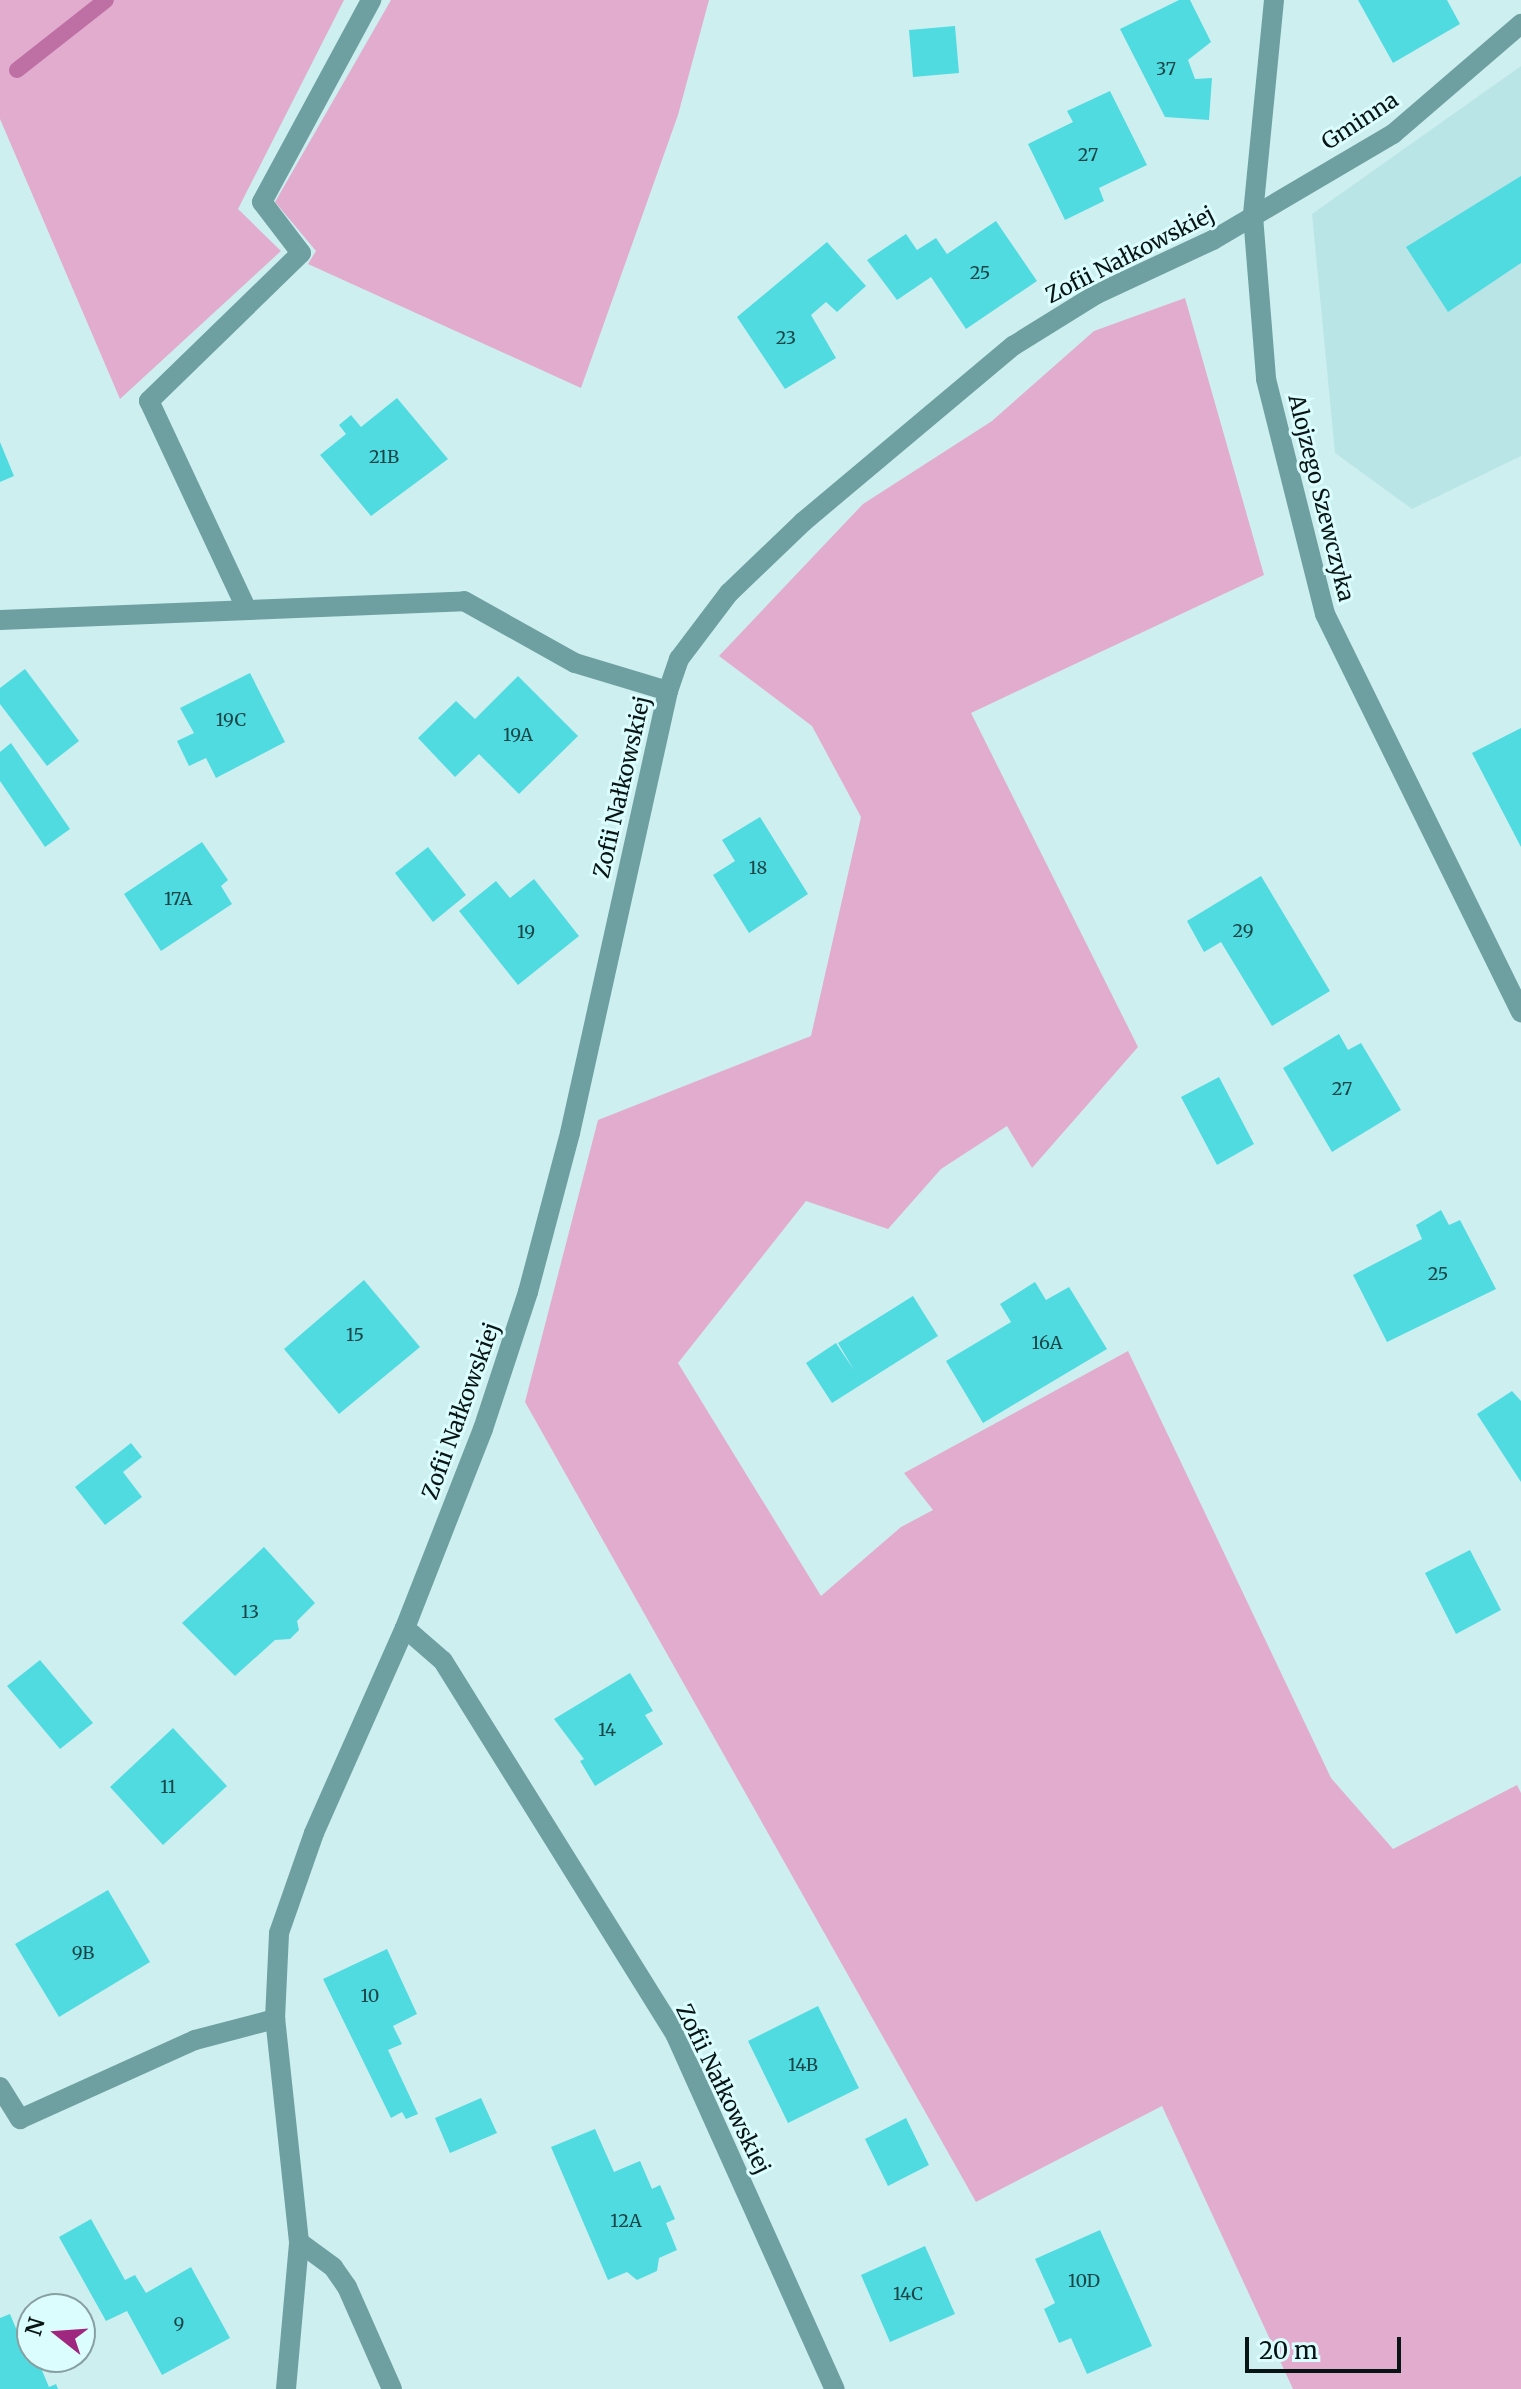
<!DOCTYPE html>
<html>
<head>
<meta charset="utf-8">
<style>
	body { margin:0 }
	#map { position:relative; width:1521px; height:2389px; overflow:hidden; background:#ceeff0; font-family:Merriweather,serif }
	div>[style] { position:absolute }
	.built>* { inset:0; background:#bae5e7 }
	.green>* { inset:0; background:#e2acce }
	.stream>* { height:16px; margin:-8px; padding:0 8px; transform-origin:8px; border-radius:8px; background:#be70a4 }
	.building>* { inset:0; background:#50dbe1 }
	.service>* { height:20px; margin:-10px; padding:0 10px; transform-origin:10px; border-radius:10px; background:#6ea0a2 }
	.minor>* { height:20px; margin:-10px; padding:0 10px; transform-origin:10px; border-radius:10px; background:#6ea0a2 }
	.tertiary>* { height:20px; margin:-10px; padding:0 10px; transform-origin:10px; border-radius:10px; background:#6ea0a2 }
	span { translate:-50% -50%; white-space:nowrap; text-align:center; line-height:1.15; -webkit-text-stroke:6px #dcfdfe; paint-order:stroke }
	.number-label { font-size:18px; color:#1b4648 }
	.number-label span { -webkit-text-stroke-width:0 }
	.street-label { font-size:22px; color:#091515 }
	.north { position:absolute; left:16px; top:2293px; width:80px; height:80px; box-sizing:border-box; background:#dcfdfe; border:2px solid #88a0a1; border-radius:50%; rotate:287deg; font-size:22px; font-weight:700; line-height:32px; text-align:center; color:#091515 }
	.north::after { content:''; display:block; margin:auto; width:28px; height:36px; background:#a0277f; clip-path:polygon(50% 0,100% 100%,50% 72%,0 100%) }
	.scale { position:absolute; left:1245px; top:2337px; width:156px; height:36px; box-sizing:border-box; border:4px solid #091515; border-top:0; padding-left:10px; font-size:24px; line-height:28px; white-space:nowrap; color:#091515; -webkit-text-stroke:6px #dcfdfe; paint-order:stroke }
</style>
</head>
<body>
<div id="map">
	<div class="built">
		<div style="clip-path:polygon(1521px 66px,1521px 456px,1412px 509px,1335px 453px,1312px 214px)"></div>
	</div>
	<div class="green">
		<div style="clip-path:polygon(0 0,344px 0,238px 209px,281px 251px,120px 399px,0 119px)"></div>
		<div style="clip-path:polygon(391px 0,709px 0,678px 115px,581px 388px,308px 264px,316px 251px,275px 202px)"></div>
		<div style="clip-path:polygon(1185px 298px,1264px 575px,971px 713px,1138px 1047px,1032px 1168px,1007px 1126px,941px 1169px,888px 1229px,806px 1201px,678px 1363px,821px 1596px,901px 1527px,933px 1510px,904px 1473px,1128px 1351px,1331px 1778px,1393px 1849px,1517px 1785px,1521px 1793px,1521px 2389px,1293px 2389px,1162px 2106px,976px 2202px,525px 1402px,598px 1120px,811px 1036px,861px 817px,812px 726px,719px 656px,863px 504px,992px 421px,1094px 331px)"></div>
	</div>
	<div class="stream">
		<div style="left:17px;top:70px;width:113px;rotate:-38.2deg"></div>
	</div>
	<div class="building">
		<div style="clip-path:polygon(1179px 0,1190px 0,1211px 42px,1188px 60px,1195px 79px,1212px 78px,1209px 120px,1165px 117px,1120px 29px)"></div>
		<div style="clip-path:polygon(1358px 0,1447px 0,1460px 24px,1393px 63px)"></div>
		<div style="clip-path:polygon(955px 26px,959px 73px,913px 77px,909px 30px)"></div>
		<div style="clip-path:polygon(1110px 91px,1147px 165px,1099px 188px,1104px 201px,1065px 220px,1028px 144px,1073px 122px,1067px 111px)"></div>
		<div style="clip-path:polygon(1521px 176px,1521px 263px,1448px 312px,1406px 247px)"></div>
		<div style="clip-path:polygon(996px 221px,1037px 281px,966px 329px,931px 277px,897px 300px,867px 260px,906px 234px,917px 250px,936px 238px,947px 254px)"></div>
		<div style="clip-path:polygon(827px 242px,866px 286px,837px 312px,826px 302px,811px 315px,836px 358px,785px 389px,737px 317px)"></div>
		<div style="clip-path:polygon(397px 398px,448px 459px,371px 516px,320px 455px,346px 434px,339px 425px,351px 415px,361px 427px)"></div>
		<div style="clip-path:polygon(0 442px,14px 476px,0 482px)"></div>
		<div style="clip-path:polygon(25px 669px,79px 741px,47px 766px,0 704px,0 688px)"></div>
		<div style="clip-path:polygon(250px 673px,285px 742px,216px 778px,206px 758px,189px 766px,177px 741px,194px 733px,180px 708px)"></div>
		<div style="clip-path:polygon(518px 676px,578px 736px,519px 794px,479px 754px,455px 777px,418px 738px,456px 701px,475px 719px)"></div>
		<div style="clip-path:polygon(1521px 728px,1521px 847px,1472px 753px)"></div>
		<div style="clip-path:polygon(11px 743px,70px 829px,45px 847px,0 781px,0 752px)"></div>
		<div style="clip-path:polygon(760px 817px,808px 894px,749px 933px,713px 875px,735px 861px,722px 840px)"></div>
		<div style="clip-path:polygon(202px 842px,228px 880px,221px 886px,232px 904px,161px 951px,124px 894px)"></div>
		<div style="clip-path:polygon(428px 847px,466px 895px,433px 922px,395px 873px)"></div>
		<div style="clip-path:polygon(1261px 876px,1330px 991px,1272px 1026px,1221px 942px,1204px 952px,1187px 921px)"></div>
		<div style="clip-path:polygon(534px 879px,579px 936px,518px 985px,459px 911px,496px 881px,510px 898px)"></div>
		<div style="clip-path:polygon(1339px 1034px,1348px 1050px,1361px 1043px,1401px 1110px,1332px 1152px,1283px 1068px)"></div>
		<div style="clip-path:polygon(1219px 1077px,1254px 1144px,1217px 1165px,1181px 1097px)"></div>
		<div style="clip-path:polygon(1441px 1210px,1449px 1225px,1460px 1220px,1496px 1289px,1387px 1342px,1353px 1275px,1422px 1239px,1416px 1225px)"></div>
		<div style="clip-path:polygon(364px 1280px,420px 1347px,339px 1414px,284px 1349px)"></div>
		<div style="clip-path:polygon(1035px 1282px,1046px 1300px,1069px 1287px,1107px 1349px,983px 1423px,946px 1361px,1011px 1322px,1000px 1304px)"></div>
		<div style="clip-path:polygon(913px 1296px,938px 1336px,832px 1403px,806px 1363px,836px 1343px,854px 1370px,838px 1343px)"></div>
		<div style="clip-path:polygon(1512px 1391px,1521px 1401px,1521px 1482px,1477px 1414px)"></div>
		<div style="clip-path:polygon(131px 1443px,142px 1457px,123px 1472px,142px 1497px,105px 1525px,75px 1487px)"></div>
		<div style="clip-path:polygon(264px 1547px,315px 1603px,297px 1621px,299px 1630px,290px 1639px,275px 1640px,235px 1676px,182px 1623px)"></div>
		<div style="clip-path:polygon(1470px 1550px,1501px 1610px,1456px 1634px,1425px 1573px)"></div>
		<div style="clip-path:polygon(40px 1660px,93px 1723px,60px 1749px,7px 1686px)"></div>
		<div style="clip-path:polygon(630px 1673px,653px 1711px,645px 1715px,663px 1744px,595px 1786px,580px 1761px,584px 1759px,554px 1719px)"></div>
		<div style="clip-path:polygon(173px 1728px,227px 1786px,163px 1845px,110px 1787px)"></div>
		<div style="clip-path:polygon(108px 1890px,150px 1962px,59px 2017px,15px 1944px)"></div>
		<div style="clip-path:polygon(387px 1949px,417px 2014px,393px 2026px,402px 2044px,388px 2050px,418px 2114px,406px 2119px,402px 2112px,391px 2118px,323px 1979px)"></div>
		<div style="clip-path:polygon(818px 2006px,859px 2088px,788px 2123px,748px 2041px)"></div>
		<div style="clip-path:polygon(481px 2098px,497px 2133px,450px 2153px,435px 2118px)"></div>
		<div style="clip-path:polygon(906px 2118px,929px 2165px,888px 2186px,865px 2139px)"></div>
		<div style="clip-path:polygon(595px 2129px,614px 2172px,640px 2161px,652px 2189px,660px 2185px,675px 2219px,666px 2223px,677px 2250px,659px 2258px,657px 2271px,637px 2280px,627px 2272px,608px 2280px,551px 2147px)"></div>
		<div style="clip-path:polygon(91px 2219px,125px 2280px,135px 2275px,146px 2293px,191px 2267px,230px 2338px,162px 2375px,127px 2311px,106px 2321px,59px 2237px)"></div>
		<div style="clip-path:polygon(1100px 2230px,1152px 2346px,1087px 2374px,1071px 2338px,1059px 2343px,1044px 2309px,1055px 2303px,1035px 2259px)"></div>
		<div style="clip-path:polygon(925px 2246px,955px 2314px,890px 2342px,861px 2275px)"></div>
		<div style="clip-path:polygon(10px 2314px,28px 2357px,38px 2361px,49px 2387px,56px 2384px,58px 2389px,0 2389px,0 2318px)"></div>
	</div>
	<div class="service">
		<div style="left:247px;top:610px;width:231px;rotate:-115.1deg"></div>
		<div style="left:149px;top:401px;width:212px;rotate:-44.2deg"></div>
		<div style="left:301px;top:253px;width:64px;rotate:-127.4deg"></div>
		<div style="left:262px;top:202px;width:230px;rotate:-61.6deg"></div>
	</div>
	<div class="minor">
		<div style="left:0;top:620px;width:464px;rotate:-2.3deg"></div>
		<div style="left:464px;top:601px;width:127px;rotate:29.2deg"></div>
		<div style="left:575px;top:663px;width:97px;rotate:16.8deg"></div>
		<div style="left:405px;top:1628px;width:50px;rotate:41deg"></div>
		<div style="left:443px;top:1661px;width:441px;rotate:58.1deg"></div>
		<div style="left:676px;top:2036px;width:387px;rotate:65.8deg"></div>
		<div style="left:0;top:2087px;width:38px;rotate:58deg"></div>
		<div style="left:20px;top:2119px;width:192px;rotate:-24.3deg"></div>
		<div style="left:195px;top:2040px;width:83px;rotate:-14.7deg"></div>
		<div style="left:299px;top:2242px;width:42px;rotate:36.3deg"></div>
		<div style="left:333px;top:2267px;width:24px;rotate:55deg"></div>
		<div style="left:347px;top:2287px;width:111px;rotate:66.2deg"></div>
		<div style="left:286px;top:2389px;width:148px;rotate:-84.9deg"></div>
		<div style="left:299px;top:2242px;width:224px;rotate:-96.1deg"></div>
		<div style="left:275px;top:2019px;width:86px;rotate:-87.3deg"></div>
		<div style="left:279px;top:1933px;width:106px;rotate:-70.7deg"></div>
		<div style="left:314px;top:1833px;width:224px;rotate:-66.1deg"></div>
		<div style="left:405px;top:1628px;width:214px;rotate:-68.6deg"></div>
		<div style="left:483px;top:1429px;width:144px;rotate:-71.8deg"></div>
		<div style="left:528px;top:1292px;width:164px;rotate:-75.2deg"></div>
		<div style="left:570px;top:1133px;width:453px;rotate:-77.5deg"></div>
		<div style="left:668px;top:691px;width:34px;rotate:-71deg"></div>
		<div style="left:679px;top:659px;width:83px;rotate:-52.9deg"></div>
		<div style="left:729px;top:593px;width:103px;rotate:-43.8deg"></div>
		<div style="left:803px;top:522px;width:274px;rotate:-40deg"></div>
		<div style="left:1013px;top:346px;width:99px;rotate:-31.8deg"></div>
		<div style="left:1097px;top:294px;width:128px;rotate:-25deg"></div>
		<div style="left:1213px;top:240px;width:209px;rotate:-30.5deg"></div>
		<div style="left:1393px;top:134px;width:169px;rotate:-40.7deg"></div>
	</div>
	<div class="tertiary">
		<div style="left:1274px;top:0;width:217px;rotate:95.6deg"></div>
		<div style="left:1253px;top:216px;width:164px;rotate:85.4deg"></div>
		<div style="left:1266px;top:379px;width:242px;rotate:75.9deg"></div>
		<div style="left:1325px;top:614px;width:444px;rotate:63.8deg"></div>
	</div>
	<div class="number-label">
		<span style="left:1166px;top:69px">37</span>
		<span style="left:1088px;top:155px">27</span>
		<span style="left:980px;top:273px">25</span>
		<span style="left:786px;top:338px">23</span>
		<span style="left:384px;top:457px">21B</span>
		<span style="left:231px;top:720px">19C</span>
		<span style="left:518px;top:735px">19A</span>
		<span style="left:758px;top:868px">18</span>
		<span style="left:178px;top:899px">17A</span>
		<span style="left:1243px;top:931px">29</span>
		<span style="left:526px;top:932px">19</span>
		<span style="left:1342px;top:1089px">27</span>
		<span style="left:1438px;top:1274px">25</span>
		<span style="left:355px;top:1335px">15</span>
		<span style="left:1047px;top:1343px">16A</span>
		<span style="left:250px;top:1612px">13</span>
		<span style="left:607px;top:1730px">14</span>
		<span style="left:168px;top:1787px">11</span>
		<span style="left:83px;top:1953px">9B</span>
		<span style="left:370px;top:1996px">10</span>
		<span style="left:803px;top:2065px">14B</span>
		<span style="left:626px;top:2221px">12A</span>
		<span style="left:1084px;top:2281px">10D</span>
		<span style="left:908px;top:2294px">14C</span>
		<span style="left:179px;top:2324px">9</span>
	</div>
	<div class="street-label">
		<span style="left:1360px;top:121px;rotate:-33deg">Gminna</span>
		<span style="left:1130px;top:255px;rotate:-27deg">Zofii Nałkowskiej</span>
		<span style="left:1321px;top:498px;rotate:76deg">Alojzego Szewczyka</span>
		<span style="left:622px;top:787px;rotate:-77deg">Zofii Nałkowskiej</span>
		<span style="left:461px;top:1411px;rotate:-70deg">Zofii Nałkowskiej</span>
		<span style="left:723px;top:2089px;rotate:64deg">Zofii Nałkowskiej</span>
	</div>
	<div class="north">N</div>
	<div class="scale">20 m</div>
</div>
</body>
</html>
